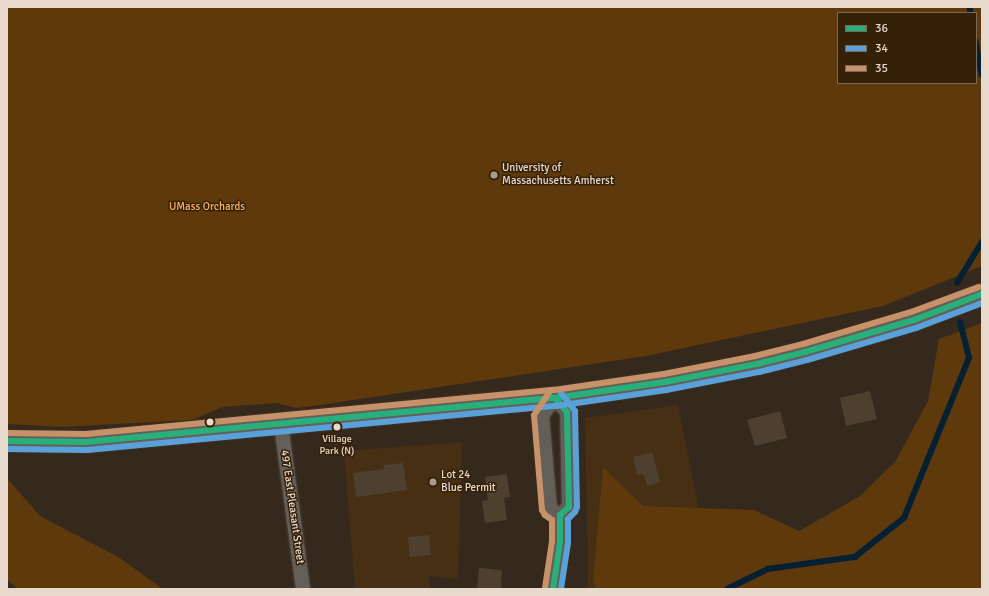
<!DOCTYPE html>
<html>
<head>
<meta charset="utf-8">
<style>
	body { margin:0 }
	#map { position:relative; width:989px; height:596px; overflow:hidden; background:#35291d; font-family:Signika,sans-serif }
	div>[style] { position:absolute }
	.built>* { inset:0; background:#472f13 }
	.green>* { inset:0; background:#5d390c }
	.stream>* { height:5.5px; margin:-2.75px; padding:0 2.75px; transform-origin:2.75px; border-radius:2.75px; background:#052032 }
	.building>* { inset:0; background:#4e402f }
	.roads { filter:drop-shadow(0 0 1px #50453b) drop-shadow(0 0 1px #50453b) }
	.minor>* { height:14px; margin:-7px; padding:0 7px; transform-origin:7px; border-radius:7px; background:#635e58 }
	.secondary>* { height:20px; margin:-10px; padding:0 10px; transform-origin:10px; border-radius:10px; background:#655f5a }
	.bus-1>* { height:6px; margin:-3px; padding:0 3px; transform-origin:3px; border-radius:3px; background:#28b07b }
	.bus-2>* { height:6px; margin:-3px; padding:0 3px; transform-origin:3px; border-radius:3px; background:#5aa0d9 }
	.bus-3>* { height:6px; margin:-3px; padding:0 3px; transform-origin:3px; border-radius:3px; background:#c7916a }
	.dots>* { width:11px; height:11px; translate:-50% -50%; box-sizing:border-box; border:2px solid #352008; border-radius:50% }
	span { translate:-50% -50%; white-space:nowrap; text-align:center; line-height:1.15; -webkit-text-stroke:3px #352008; paint-order:stroke }
	.bus-label { font-size:10px; color:#e7dacc }
	.poi-label { font-size:11px; color:#e7dacc }
	.left { translate:0 -50%; text-align:left }
	.park-label { font-size:11px; color:#f8b365 }
	.street-label { font-size:11px; color:#e7dacc }
	.frame { position:absolute; inset:0; border:8px solid #e7dacc; pointer-events:none }
	.legend { position:absolute; left:837px; top:12px; width:140px; height:72px; box-sizing:border-box; background:#352008; border:1px solid #7c6a56; margin:0; padding:5px 7px; list-style:none; font-size:12px; color:#e7dacc }
	.legend li { display:flex; align-items:center; gap:8px; height:20px }
	.legend b { width:20px; border:1px solid #7c6a56 }
</style>
</head>
<body>
<div id="map">
	<div class="built">
		<div style="clip-path:polygon(678px 405px,711px 569px,842px 589px,587px 589px,588px 566px,585px 418px)"></div>
		<div style="clip-path:polygon(462px 442px,458px 579px,428px 576px,431px 589px,355px 589px,344px 451px)"></div>
	</div>
	<div class="green">
		<div style="clip-path:polygon(evenodd,7px 7px,982px 7px,982px 266px,883px 306px,646px 356px,313px 406px,296px 408px,277px 403px,222px 407px,192px 420px,61px 427px,7px 424px,7px 7px,838px 13px,976px 13px,976px 83px,838px 83px,838px 13px)"></div>
		<div style="clip-path:polygon(982px 323px,982px 589px,597px 589px,593px 582px,603px 467px,643px 506px,754px 510px,799px 531px,860px 496px,895px 462px,928px 401px,939px 339px)"></div>
		<div style="clip-path:polygon(7px 478px,40px 516px,120px 558px,163px 589px,18px 589px,7px 580px)"></div>
	</div>
	<div class="stream">
		<div style="left:970px;top:7px;width:6px;rotate:81deg"></div>
		<div style="left:976px;top:41px;width:34px;rotate:80deg"></div>
		<div style="left:957px;top:283px;width:48px;rotate:-58.6deg"></div>
		<div style="left:727px;top:589px;width:46px;rotate:-26deg"></div>
		<div style="left:768px;top:569px;width:88px;rotate:-7.9deg"></div>
		<div style="left:855px;top:557px;width:63px;rotate:-38.5deg"></div>
		<div style="left:904px;top:518px;width:173px;rotate:-67.9deg"></div>
		<div style="left:969px;top:358px;width:36px;rotate:-104deg"></div>
	</div>
	<div class="building">
		<div style="clip-path:polygon(870px 391px,877px 419px,846px 426px,840px 398px)"></div>
		<div style="clip-path:polygon(780px 411px,787px 438px,755px 446px,747px 420px)"></div>
		<div style="clip-path:polygon(652px 452px,660px 482px,647px 486px,643px 474px,637px 475px,633px 457px)"></div>
		<div style="clip-path:polygon(403px 463px,407px 490px,356px 497px,353px 473px,384px 469px,384px 465px)"></div>
		<div style="clip-path:polygon(507px 474px,510px 497px,504px 498px,507px 520px,485px 523px,482px 501px,488px 500px,485px 477px)"></div>
		<div style="clip-path:polygon(429px 535px,431px 555px,410px 557px,408px 537px)"></div>
		<div style="clip-path:polygon(479px 568px,502px 570px,501px 589px,477px 589px)"></div>
	</div>
	<div class="roads">
		<div class="minor">
			<div style="left:281px;top:424px;width:166px;rotate:82.4deg"></div>
			<div style="left:553px;top:589px;width:48px;rotate:-81.5deg"></div>
			<div style="left:560px;top:542px;width:27px;rotate:-90deg"></div>
			<div style="left:560px;top:515px;width:12px;rotate:-42deg"></div>
			<div style="left:569px;top:507px;width:95px;rotate:-91.2deg"></div>
			<div style="left:567px;top:412px;width:18px;rotate:-131deg"></div>
			<div style="left:555px;top:398px;width:21px;rotate:127deg"></div>
			<div style="left:542px;top:415px;width:94px;rotate:85.1deg"></div>
			<div style="left:550px;top:509px;width:12px;rotate:31deg"></div>
		</div>
		<div class="secondary">
			<div style="left:7px;top:441px;width:79px;rotate:0.7deg"></div>
			<div style="left:86px;top:442px;width:471px;rotate:-5.4deg"></div>
			<div style="left:555px;top:398px;width:111px;rotate:-8.3deg"></div>
			<div style="left:665px;top:382px;width:94px;rotate:-11.1deg"></div>
			<div style="left:757px;top:364px;width:49px;rotate:-14deg"></div>
			<div style="left:805px;top:352px;width:114px;rotate:-16.4deg"></div>
			<div style="left:914px;top:320px;width:73px;rotate:-20.9deg"></div>
		</div>
	</div>
	<div class="bus-1">
		<div style="left:7px;top:441px;width:79px;rotate:0.7deg"></div>
		<div style="left:86px;top:442px;width:471px;rotate:-5.4deg"></div>
		<div style="left:555px;top:398px;width:111px;rotate:-8.3deg"></div>
		<div style="left:665px;top:382px;width:94px;rotate:-11.1deg"></div>
		<div style="left:757px;top:364px;width:49px;rotate:-14deg"></div>
		<div style="left:805px;top:352px;width:114px;rotate:-16.4deg"></div>
		<div style="left:914px;top:320px;width:73px;rotate:-20.9deg"></div>
		<div style="left:553px;top:589px;width:48px;rotate:-81.5deg"></div>
		<div style="left:560px;top:542px;width:27px;rotate:-90deg"></div>
		<div style="left:560px;top:515px;width:12px;rotate:-42deg"></div>
		<div style="left:569px;top:507px;width:95px;rotate:-91.2deg"></div>
		<div style="left:567px;top:412px;width:18px;rotate:-131deg"></div>
	</div>
	<div class="bus-2">
		<div style="left:561px;top:393px;width:23px;rotate:52deg"></div>
		<div style="left:575px;top:411px;width:96px;rotate:88.8deg"></div>
		<div style="left:577px;top:507px;width:5px;rotate:112deg"></div>
		<div style="left:575px;top:512px;width:10px;rotate:135deg"></div>
		<div style="left:568px;top:519px;width:24px;rotate:90deg"></div>
		<div style="left:568px;top:543px;width:47px;rotate:98.7deg"></div>
		<div style="left:7px;top:449px;width:80px;rotate:0.7deg"></div>
		<div style="left:87px;top:450px;width:471px;rotate:-5.4deg"></div>
		<div style="left:556px;top:406px;width:111px;rotate:-8.3deg"></div>
		<div style="left:666px;top:390px;width:95px;rotate:-11deg"></div>
		<div style="left:759px;top:372px;width:49px;rotate:-14deg"></div>
		<div style="left:807px;top:360px;width:114px;rotate:-16.4deg"></div>
		<div style="left:916px;top:328px;width:71px;rotate:-20.7deg"></div>
	</div>
	<div class="bus-3">
		<div style="left:7px;top:433px;width:79px;rotate:0.7deg"></div>
		<div style="left:86px;top:434px;width:470px;rotate:-5.4deg"></div>
		<div style="left:554px;top:390px;width:111px;rotate:-8.3deg"></div>
		<div style="left:664px;top:374px;width:93px;rotate:-11.2deg"></div>
		<div style="left:755px;top:356px;width:49px;rotate:-14deg"></div>
		<div style="left:803px;top:344px;width:113px;rotate:-16.5deg"></div>
		<div style="left:911px;top:312px;width:72px;rotate:-20.2deg"></div>
		<div style="left:545px;top:588px;width:48px;rotate:-81.5deg"></div>
		<div style="left:552px;top:541px;width:21px;rotate:-90deg"></div>
		<div style="left:552px;top:520px;width:9px;rotate:-144deg"></div>
		<div style="left:545px;top:515px;width:6px;rotate:-121deg"></div>
		<div style="left:542px;top:510px;width:95px;rotate:-94.8deg"></div>
		<div style="left:534px;top:415px;width:27px;rotate:-56deg"></div>
	</div>
	<div class="dots">
		<div style="left:494px;top:175px;background:#a99c8f"></div>
		<div style="left:210px;top:422px;background:#e7dacc"></div>
		<div style="left:337px;top:427px;background:#e7dacc"></div>
		<div style="left:433px;top:482px;background:#a99c8f"></div>
	</div>
	<div class="bus-label">
		<span style="left:337px;top:445px">Village<br>Park (N)</span>
	</div>
	<div class="poi-label">
		<span class="left" style="left:502px;top:175px">University of<br>Massachusetts Amherst</span>
		<span class="left" style="left:441px;top:482px">Lot 24<br>Blue Permit</span>
	</div>
	<div class="park-label">
		<span style="left:207px;top:207px">UMass Orchards</span>
	</div>
	<div class="street-label">
		<span style="left:292px;top:507px;rotate:82deg">497 East Pleasant Street</span>
	</div>
	<div class="frame"></div>
	<ul class="legend">
	<li><b style="height:5px;background:#28b07b"></b>36</li>
	<li><b style="height:5px;background:#5aa0d9"></b>34</li>
	<li><b style="height:5px;background:#c7916a"></b>35</li>
	</ul>
</div>
</body>
</html>
